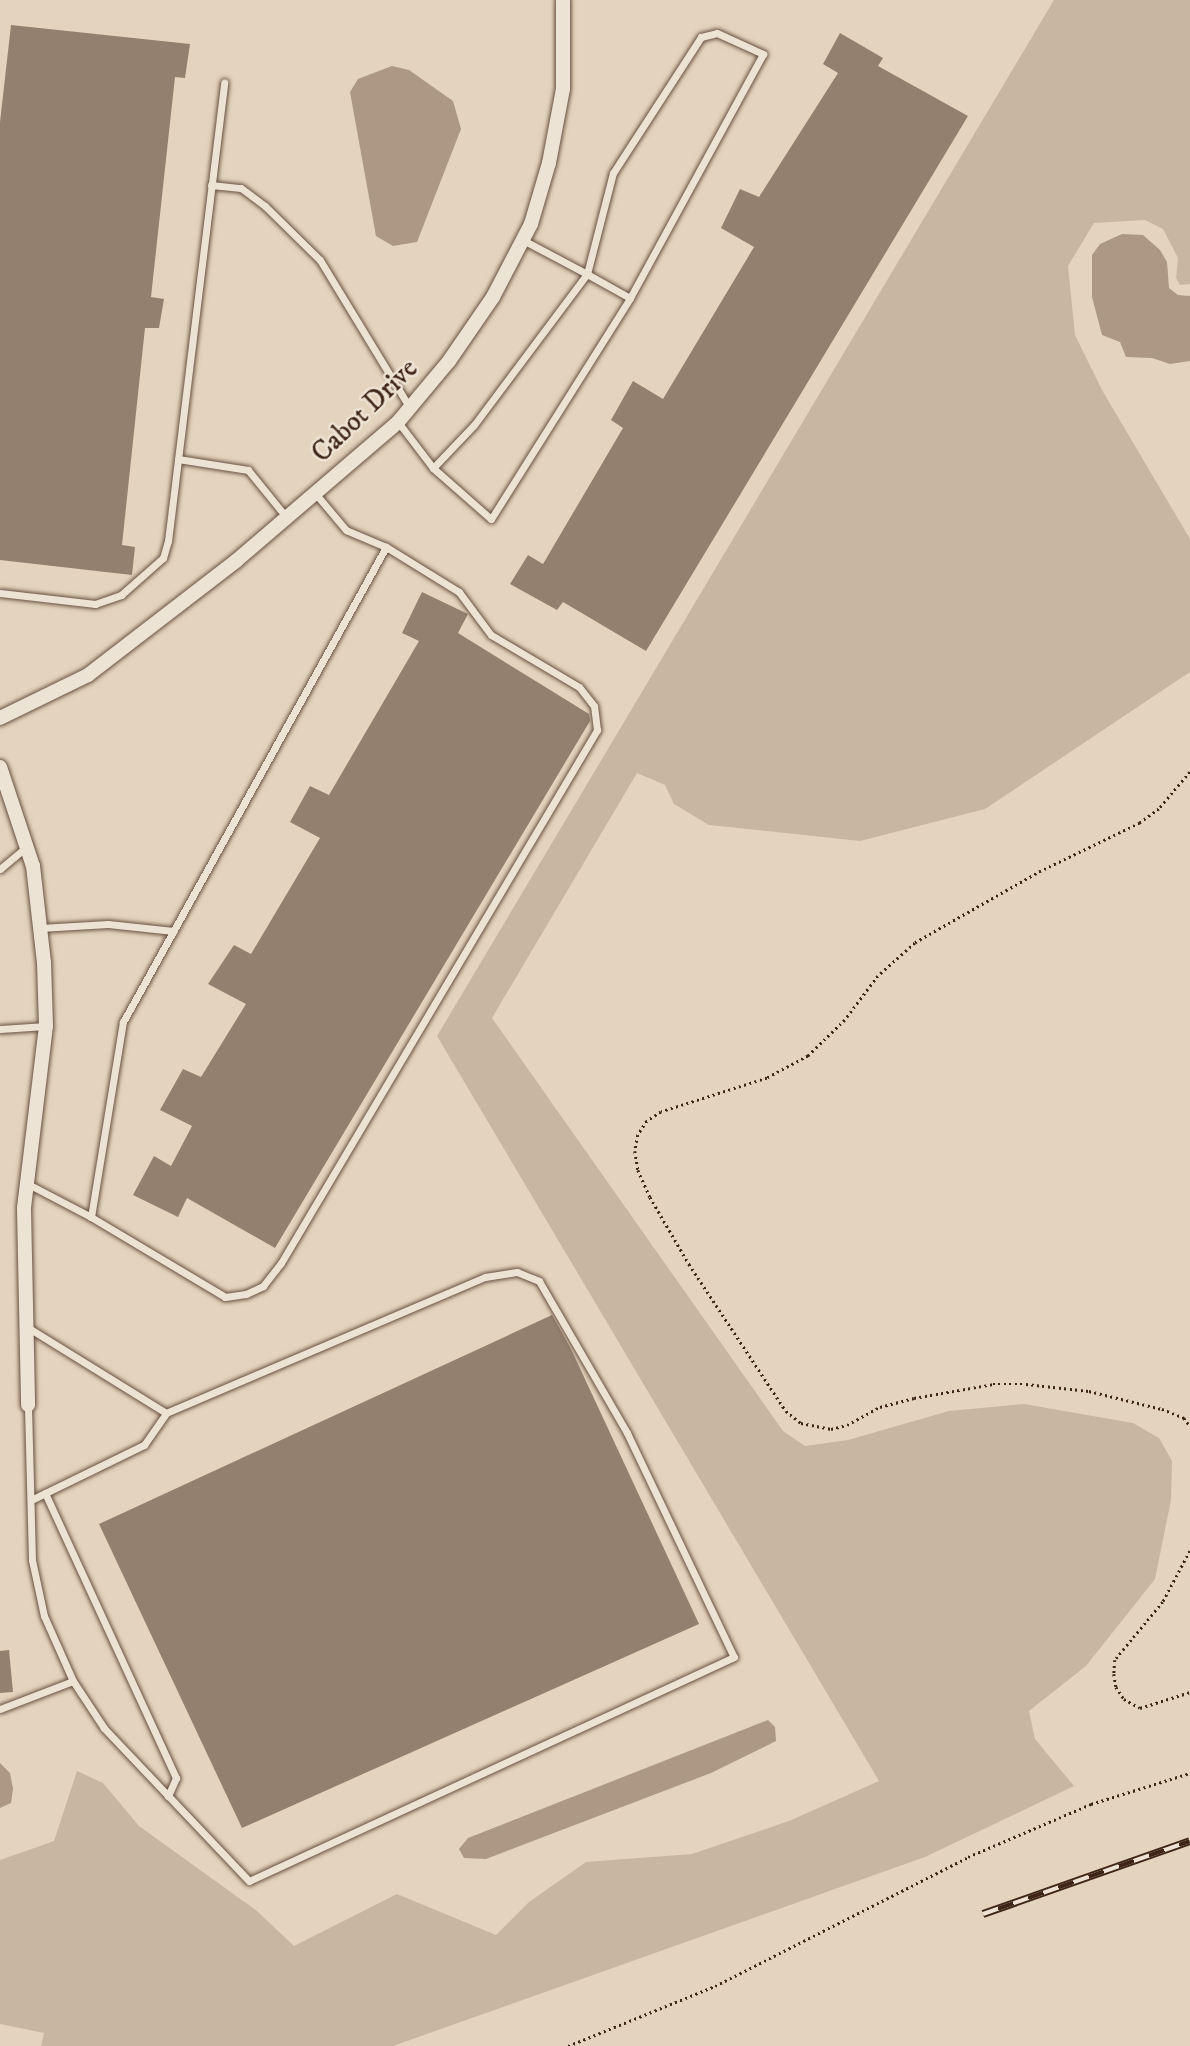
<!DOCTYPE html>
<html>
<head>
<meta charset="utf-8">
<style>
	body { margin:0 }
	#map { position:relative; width:1190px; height:2046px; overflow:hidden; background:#e4d4bd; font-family:"IM FELL DW Pica",serif }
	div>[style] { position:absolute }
	.green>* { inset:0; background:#c8b6a1 }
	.water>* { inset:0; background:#ac9885 }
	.building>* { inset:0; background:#94806e }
	.path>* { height:2.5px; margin-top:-1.25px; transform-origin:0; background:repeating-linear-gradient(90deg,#3e2518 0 2px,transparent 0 5.5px) }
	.roads { filter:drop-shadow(0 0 2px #685141) drop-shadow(0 0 2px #685141) }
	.service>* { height:7px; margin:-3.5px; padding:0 3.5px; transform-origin:3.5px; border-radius:3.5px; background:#ede3d4 }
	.minor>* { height:14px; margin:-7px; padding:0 7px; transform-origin:7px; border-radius:7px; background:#ede3d4 }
	.rail>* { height:8px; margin-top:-4px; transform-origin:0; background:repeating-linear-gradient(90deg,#ede3d4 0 16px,#3e2518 0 32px); box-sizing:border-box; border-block:2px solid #3e2518 }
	span { translate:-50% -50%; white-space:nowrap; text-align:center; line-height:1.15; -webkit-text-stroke:5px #ede3d4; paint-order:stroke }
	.street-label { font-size:28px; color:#3e2518 }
</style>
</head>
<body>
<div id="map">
	<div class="green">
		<div style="clip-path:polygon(1054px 0,1190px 0,1190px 284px,1180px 285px,1176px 278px,1178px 258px,1163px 229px,1145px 220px,1094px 223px,1068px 266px,1075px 335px,1102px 390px,1190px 539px,1190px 672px,985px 809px,860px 841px,709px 825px,674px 804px,665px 785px,637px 773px,492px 1018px,783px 1431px,805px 1446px,848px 1440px,949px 1411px,1024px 1404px,1133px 1423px,1159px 1438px,1172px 1461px,1171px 1500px,1155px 1579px,1086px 1666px,1029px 1711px,1035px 1739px,1074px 1786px,925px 1857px,393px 2046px,41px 2046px,44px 2033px,0 2024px,0 1860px,54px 1841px,77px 1771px,103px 1783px,139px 1826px,257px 1911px,294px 1946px,397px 1894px,496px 1935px,529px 1902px,586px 1862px,692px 1854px,789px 1821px,879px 1781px,437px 1036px)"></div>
	</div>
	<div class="water">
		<div style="clip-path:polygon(392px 66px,409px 70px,453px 101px,461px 129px,417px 242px,393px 246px,376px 236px,350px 92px,358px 79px)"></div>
		<div style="clip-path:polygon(1122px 234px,1143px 235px,1160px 250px,1167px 262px,1169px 288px,1178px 295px,1190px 296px,1190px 361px,1170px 364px,1152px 358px,1126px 357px,1120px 342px,1102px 335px,1092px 297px,1092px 255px,1100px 244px)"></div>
		<div style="clip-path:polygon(768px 1720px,775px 1727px,776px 1741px,711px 1773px,486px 1859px,464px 1858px,459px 1849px,468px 1838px)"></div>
		<div style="clip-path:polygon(0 1763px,10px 1773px,13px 1789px,11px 1803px,0 1808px)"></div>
	</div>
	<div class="building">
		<div style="clip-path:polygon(11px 25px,190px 44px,185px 78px,175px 77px,151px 297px,164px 299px,159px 328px,145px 328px,122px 545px,135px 547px,132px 575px,0 560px,0 122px)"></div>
		<div style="clip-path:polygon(840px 33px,883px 58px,878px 66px,968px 116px,646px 651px,563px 602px,557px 610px,510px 584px,528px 555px,543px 564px,623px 428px,611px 420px,633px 381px,663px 399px,754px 247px,721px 228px,740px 189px,759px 197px,838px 73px,823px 64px)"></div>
		<div style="clip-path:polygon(422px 592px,468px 614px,458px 633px,589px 714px,590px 721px,275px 1248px,187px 1198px,178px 1217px,133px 1195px,154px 1156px,171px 1166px,192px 1126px,160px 1110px,183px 1069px,201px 1077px,246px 1004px,208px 984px,234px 945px,251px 954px,320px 838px,290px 822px,310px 786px,329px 795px,419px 641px,402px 633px)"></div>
		<div style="clip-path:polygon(552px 1315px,571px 1349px,699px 1624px,242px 1828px,99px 1524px)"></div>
		<div style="clip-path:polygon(9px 1650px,13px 1692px,0 1693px,0 1651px)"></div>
	</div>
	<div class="path">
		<div style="left:1190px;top:772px;width:48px;rotate:130deg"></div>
		<div style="left:1159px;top:809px;width:24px;rotate:144deg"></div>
		<div style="left:1140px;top:823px;width:110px;rotate:154.1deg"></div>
		<div style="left:1041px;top:871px;width:145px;rotate:150.3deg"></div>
		<div style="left:915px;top:943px;width:50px;rotate:138.3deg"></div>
		<div style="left:878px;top:976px;width:55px;rotate:126.9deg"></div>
		<div style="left:845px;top:1020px;width:52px;rotate:135.8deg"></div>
		<div style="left:808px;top:1056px;width:47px;rotate:151.8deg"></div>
		<div style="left:767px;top:1078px;width:111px;rotate:162.2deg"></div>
		<div style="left:661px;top:1112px;width:17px;rotate:147deg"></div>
		<div style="left:647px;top:1121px;width:17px;rotate:123deg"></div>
		<div style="left:638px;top:1135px;width:16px;rotate:101deg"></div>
		<div style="left:635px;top:1151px;width:19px;rotate:81deg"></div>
		<div style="left:638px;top:1170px;width:30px;rotate:66deg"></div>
		<div style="left:650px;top:1197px;width:78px;rotate:59.8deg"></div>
		<div style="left:689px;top:1264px;width:176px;rotate:56.6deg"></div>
		<div style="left:786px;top:1411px;width:19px;rotate:39deg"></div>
		<div style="left:801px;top:1423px;width:31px;rotate:11deg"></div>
		<div style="left:831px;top:1429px;width:16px;rotate:-14deg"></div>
		<div style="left:847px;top:1425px;width:38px;rotate:-29deg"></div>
		<div style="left:880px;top:1407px;width:35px;rotate:-15deg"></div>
		<div style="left:914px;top:1398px;width:80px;rotate:-10deg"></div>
		<div style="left:993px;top:1384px;width:33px"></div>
		<div style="left:1026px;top:1384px;width:63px;rotate:6.3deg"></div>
		<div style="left:1089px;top:1391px;width:75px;rotate:13.9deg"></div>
		<div style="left:1162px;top:1409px;width:24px;rotate:22deg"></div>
		<div style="left:1184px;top:1418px;width:10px;rotate:53deg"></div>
		<div style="left:1190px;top:1551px;width:58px;rotate:117.9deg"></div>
		<div style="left:1163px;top:1602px;width:75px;rotate:129.6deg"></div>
		<div style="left:1115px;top:1660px;width:14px;rotate:94deg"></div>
		<div style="left:1114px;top:1674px;width:13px;rotate:81deg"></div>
		<div style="left:1116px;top:1687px;width:14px;rotate:56deg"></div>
		<div style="left:1124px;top:1699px;width:18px;rotate:29deg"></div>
		<div style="left:1140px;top:1708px;width:52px;rotate:-17.7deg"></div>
		<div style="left:568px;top:2046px;width:159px;rotate:-22.2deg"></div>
		<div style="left:715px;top:1986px;width:284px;rotate:-27deg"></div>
		<div style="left:968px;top:1857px;width:134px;rotate:-23.3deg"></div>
		<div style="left:1091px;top:1804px;width:104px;rotate:-17.4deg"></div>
	</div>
	<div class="roads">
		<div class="service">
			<div style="left:211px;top:185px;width:30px;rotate:6deg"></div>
			<div style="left:241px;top:188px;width:30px;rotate:37deg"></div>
			<div style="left:265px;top:206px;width:77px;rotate:44.5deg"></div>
			<div style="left:320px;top:260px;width:173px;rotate:58.7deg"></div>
			<div style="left:398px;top:422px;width:58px;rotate:52.7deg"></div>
			<div style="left:433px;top:468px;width:77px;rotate:41.3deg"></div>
			<div style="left:491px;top:519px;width:261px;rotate:-57.8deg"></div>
			<div style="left:178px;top:459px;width:71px;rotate:8.9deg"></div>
			<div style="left:248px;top:470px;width:62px;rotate:50.9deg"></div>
			<div style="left:433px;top:468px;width:59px;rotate:-46.4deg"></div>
			<div style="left:474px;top:425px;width:189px;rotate:-53.2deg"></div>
			<div style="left:587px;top:274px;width:104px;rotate:-75.6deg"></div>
			<div style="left:613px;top:173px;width:162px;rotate:-57.1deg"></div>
			<div style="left:701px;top:37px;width:16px;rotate:-14deg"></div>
			<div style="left:717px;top:33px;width:51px;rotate:24.5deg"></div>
			<div style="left:763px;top:54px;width:278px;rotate:118.6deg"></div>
			<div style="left:630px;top:298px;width:49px;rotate:-150.8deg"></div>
			<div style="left:587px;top:274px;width:72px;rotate:-152deg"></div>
			<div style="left:0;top:593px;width:96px;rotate:6.6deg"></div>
			<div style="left:95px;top:604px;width:28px;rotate:-19deg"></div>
			<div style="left:121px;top:595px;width:56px;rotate:-41.4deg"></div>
			<div style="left:163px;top:558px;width:18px;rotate:-74deg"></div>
			<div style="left:168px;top:541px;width:462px;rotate:-83deg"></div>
			<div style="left:0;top:869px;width:34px;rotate:-40deg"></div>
			<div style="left:40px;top:928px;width:68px;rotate:-3.4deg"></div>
			<div style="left:108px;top:924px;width:66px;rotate:6.1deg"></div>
			<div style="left:0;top:1029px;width:46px;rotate:-3.7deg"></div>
			<div style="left:28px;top:1184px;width:71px;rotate:27.6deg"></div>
			<div style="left:91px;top:1217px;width:156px;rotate:30.8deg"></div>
			<div style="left:225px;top:1297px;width:21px;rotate:-8deg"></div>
			<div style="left:246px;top:1294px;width:19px;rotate:-25deg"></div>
			<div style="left:263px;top:1286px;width:29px;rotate:-52deg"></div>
			<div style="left:281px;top:1263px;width:620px;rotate:-59.34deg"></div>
			<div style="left:597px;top:730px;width:24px;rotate:-97deg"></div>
			<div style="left:594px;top:706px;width:24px;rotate:-128deg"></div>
			<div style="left:579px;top:687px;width:102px;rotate:-149.4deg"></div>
			<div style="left:491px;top:635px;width:54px;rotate:-126.7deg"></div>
			<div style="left:459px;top:592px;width:86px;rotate:-148.3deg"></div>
			<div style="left:386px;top:547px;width:43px;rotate:-157deg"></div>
			<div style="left:346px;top:530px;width:48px;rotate:-130deg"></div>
			<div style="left:91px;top:1217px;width:198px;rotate:-80.7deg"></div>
			<div style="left:123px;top:1022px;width:543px;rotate:-61.03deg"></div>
			<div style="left:27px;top:1327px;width:163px;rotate:31.7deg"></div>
			<div style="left:166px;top:1413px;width:347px;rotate:-23.1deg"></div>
			<div style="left:485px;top:1277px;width:32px;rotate:-9deg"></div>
			<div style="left:517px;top:1272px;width:24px;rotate:22deg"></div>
			<div style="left:539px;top:1281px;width:176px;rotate:59.9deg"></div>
			<div style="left:627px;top:1433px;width:248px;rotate:64.5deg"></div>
			<div style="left:734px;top:1657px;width:534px;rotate:155.21deg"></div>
			<div style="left:249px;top:1881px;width:211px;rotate:-133.5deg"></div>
			<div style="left:104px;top:1728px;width:56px;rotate:-123.4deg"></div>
			<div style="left:73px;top:1681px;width:71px;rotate:-114deg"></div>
			<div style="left:44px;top:1616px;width:57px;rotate:-102.1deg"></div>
			<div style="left:32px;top:1560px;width:155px;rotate:-91.5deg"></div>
			<div style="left:45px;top:1493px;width:314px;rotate:65.3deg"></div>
			<div style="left:176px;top:1778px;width:20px;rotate:114deg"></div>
			<div style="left:31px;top:1500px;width:126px;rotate:-26deg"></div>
			<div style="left:144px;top:1445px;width:39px;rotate:-55deg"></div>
			<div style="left:0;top:1709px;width:78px;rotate:-21deg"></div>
		</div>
		<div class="minor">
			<div style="left:0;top:718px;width:98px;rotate:-26deg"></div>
			<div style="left:88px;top:675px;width:187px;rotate:-37.6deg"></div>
			<div style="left:236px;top:561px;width:213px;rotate:-40.6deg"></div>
			<div style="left:398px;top:422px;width:80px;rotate:-50.1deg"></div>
			<div style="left:449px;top:361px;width:78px;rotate:-55.5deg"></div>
			<div style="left:493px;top:297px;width:82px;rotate:-62.5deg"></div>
			<div style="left:531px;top:224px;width:64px;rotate:-73.6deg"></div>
			<div style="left:549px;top:163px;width:75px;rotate:-79.3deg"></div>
			<div style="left:563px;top:89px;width:89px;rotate:-90deg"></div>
			<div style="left:0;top:767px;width:104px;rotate:71.6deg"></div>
			<div style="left:33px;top:866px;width:97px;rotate:83.5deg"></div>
			<div style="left:44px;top:962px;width:64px;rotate:88.2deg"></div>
			<div style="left:46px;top:1026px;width:184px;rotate:96.9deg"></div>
			<div style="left:24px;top:1209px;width:196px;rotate:88.8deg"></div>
		</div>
	</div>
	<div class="rail">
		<div style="left:983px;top:1914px;width:219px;rotate:-19.4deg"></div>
	</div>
	<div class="street-label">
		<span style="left:365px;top:411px;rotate:-44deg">Cabot Drive</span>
	</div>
</div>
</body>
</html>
